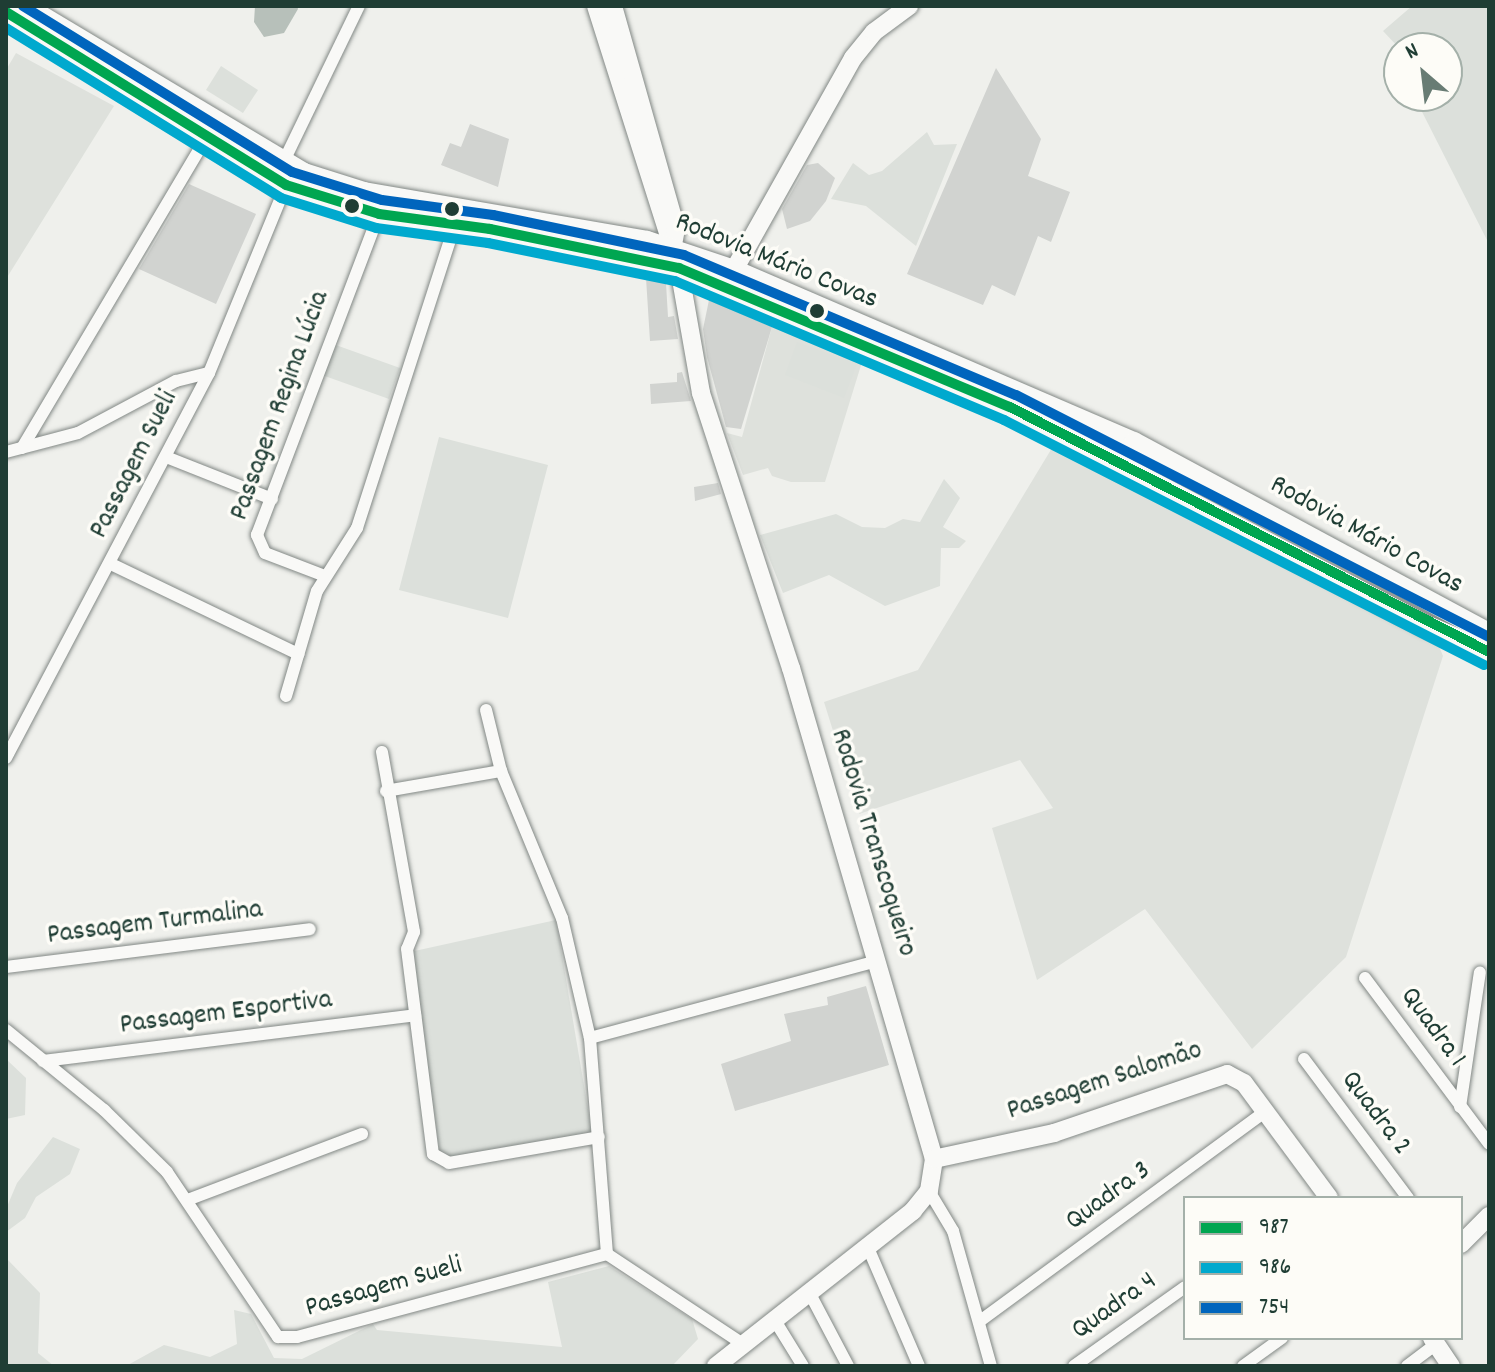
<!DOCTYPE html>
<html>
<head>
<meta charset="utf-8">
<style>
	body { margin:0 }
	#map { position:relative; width:1495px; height:1372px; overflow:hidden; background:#eff0ec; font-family:Dekko,sans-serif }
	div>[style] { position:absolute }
	.built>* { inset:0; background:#dee1dc }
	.green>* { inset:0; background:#dce0db }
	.water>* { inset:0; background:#b7c0ba }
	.building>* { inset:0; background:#d1d3d0 }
	.roads { filter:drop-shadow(0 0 2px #828885) drop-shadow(0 0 2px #828885) }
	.street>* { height:12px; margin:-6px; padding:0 6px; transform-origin:6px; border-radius:6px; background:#f9f9f7 }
	.secondary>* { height:18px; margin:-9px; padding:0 9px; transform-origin:9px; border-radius:9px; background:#f9f9f7 }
	.primary>* { height:20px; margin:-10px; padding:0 10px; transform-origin:10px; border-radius:10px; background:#f9f9f7 }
	.bus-1>* { height:10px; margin:-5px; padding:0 5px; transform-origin:5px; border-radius:5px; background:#00a651 }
	.bus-2>* { height:10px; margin:-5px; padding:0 5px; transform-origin:5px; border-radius:5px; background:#00a9ce }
	.bus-3>* { height:10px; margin:-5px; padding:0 5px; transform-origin:5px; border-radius:5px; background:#0065bd }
	.dots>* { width:22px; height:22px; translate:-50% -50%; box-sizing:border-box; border:4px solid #fdfcf7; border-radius:50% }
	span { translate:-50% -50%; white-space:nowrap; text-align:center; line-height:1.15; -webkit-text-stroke:7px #fdfcf7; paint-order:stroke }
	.street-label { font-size:28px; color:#1f3d34 }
	.frame { position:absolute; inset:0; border:8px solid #1f3d34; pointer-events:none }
	.legend { position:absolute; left:1183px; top:1196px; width:280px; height:144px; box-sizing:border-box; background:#fdfcf7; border:2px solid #a4b0a9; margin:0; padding:10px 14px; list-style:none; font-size:24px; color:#1f3d34 }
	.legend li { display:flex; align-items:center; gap:16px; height:40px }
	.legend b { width:40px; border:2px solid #a4b0a9 }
	.north { position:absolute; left:1383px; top:32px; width:80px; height:80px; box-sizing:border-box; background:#fdfcf7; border:2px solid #a4b0a9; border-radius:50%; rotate:332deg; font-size:22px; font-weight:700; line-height:32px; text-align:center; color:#1f3d34 }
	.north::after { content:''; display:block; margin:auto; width:28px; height:36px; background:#687c74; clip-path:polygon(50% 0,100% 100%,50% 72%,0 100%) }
</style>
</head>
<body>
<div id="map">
	<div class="built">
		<div style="clip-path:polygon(16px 53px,114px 106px,6px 279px,6px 70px)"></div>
		<div style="clip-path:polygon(772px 327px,862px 362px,825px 482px,791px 482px,772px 476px,768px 468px,743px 475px,727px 433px,742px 437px)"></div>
		<div style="clip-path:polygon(1055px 443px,1115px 478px,1143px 476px,1436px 639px,1443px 656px,1346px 957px,1252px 1049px,1145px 909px,1037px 980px,992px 828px,1053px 808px,1020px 760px,859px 814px,824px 702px,918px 670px)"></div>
	</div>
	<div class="green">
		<div style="clip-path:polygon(1412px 6px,1489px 6px,1489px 244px,1414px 96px,1447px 96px,1447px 48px,1399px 48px,1383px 31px)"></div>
		<div style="clip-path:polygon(221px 66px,258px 90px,243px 113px,206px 90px)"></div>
		<div style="clip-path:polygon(927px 132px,934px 145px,957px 144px,916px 246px,866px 206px,831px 199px,853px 163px,869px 175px,882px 171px)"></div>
		<div style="clip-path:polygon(797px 342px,857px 364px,844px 398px,785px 375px)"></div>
		<div style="clip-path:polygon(333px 344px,400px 368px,389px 399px,322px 375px)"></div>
		<div style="clip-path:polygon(439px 437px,548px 465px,508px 618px,399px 590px)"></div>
		<div style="clip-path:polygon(944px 479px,960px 498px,943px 527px,966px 541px,959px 548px,941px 548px,940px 586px,885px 606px,829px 575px,783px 593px,760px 535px,836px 514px,862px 527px,885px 528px,903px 519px,920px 522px)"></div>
		<div style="clip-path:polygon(556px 920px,592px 1133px,441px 1160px,410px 952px)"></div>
		<div style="clip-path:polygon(6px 1059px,26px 1078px,25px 1115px,6px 1119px)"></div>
		<div style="clip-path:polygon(53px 1137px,80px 1149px,70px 1174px,36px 1197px,25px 1218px,6px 1232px,6px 1209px,17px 1183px)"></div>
		<div style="clip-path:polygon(6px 1249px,7px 1259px,40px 1293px,38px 1353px,54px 1366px,6px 1366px)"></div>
		<div style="clip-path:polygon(609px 1266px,692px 1319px,698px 1339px,672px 1366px,126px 1366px,164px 1345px,210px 1357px,237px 1344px,234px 1310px,251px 1314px,274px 1358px,302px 1359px,373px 1324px,377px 1330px,562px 1347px,548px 1282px)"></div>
	</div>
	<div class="water">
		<div style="clip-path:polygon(255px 6px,297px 6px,298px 9px,284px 33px,264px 37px,254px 22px)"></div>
	</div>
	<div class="building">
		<div style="clip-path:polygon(996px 68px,1041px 139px,1028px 176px,1070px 192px,1051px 242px,1038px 236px,1015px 296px,992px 285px,983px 305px,907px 274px)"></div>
		<div style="clip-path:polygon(470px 124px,509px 139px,498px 187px,441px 165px,450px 143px,461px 147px)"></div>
		<div style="clip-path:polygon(818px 163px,835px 178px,826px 201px,810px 221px,787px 229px,782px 209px,807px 165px)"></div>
		<div style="clip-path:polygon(189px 184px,256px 214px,216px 304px,139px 269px)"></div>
		<div style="clip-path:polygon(646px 278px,666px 283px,668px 317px,674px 316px,678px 339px,650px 341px)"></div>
		<div style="clip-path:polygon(709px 300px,772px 327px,741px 429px,726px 427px,707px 357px,703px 329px)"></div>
		<div style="clip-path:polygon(682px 372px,691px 401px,651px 404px,650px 384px,677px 382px,677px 373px)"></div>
		<div style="clip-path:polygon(718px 483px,721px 494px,695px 501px,694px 487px)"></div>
		<div style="clip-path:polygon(866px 986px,889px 1065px,735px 1111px,721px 1064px,791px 1041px,784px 1014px,828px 1005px,827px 997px)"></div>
	</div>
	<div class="roads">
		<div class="street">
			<div style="left:283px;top:163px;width:174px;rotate:-64.2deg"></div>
			<div style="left:22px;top:448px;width:362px;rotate:-59.3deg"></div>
			<div style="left:6px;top:452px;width:74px;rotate:-14.8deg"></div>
			<div style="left:78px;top:433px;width:111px;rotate:-28deg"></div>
			<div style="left:176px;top:381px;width:34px;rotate:-14deg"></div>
			<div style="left:166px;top:457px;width:114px;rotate:21.6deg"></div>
			<div style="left:111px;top:564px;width:208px;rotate:25.7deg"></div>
			<div style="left:325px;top:576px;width:64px;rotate:-159deg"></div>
			<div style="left:265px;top:553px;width:20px;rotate:-114deg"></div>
			<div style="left:257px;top:535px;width:343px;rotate:-69.2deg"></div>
			<div style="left:286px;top:696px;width:109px;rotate:-73.6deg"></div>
			<div style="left:317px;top:591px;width:75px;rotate:-57.6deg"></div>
			<div style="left:357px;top:528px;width:319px;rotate:-72.1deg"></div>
			<div style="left:486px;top:710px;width:63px;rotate:76.2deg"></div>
			<div style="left:501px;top:771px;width:159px;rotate:67.5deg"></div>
			<div style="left:562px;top:918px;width:123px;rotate:76.9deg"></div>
			<div style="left:590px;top:1038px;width:217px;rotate:85.5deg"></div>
			<div style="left:382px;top:752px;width:183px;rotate:79.9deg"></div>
			<div style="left:414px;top:932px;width:18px;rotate:112deg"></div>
			<div style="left:407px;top:949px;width:207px;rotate:82.8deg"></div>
			<div style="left:433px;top:1154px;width:18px;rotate:29deg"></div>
			<div style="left:449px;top:1163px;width:152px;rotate:-9.8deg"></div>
			<div style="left:6px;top:758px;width:435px;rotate:-62.2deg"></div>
			<div style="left:209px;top:373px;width:203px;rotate:-67.7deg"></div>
			<div style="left:386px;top:791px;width:117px;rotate:-9.9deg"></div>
			<div style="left:6px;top:967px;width:306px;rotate:-7.1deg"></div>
			<div style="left:1365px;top:978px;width:207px;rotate:53.2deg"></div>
			<div style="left:6px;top:1030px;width:127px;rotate:39.2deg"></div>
			<div style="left:104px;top:1110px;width:88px;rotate:44.5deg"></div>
			<div style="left:167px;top:1172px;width:199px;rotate:56.1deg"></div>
			<div style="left:278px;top:1337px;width:19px"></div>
			<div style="left:297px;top:1337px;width:321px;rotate:-15deg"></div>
			<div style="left:607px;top:1254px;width:163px;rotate:33.5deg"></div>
			<div style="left:590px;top:1038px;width:298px;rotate:-15deg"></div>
			<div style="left:1304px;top:1059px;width:174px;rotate:53.2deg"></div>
			<div style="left:43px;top:1061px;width:375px;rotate:-7deg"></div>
			<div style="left:1460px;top:1107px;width:136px;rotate:-81.6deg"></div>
			<div style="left:929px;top:1191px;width:47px;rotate:59deg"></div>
			<div style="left:953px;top:1231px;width:140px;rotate:74.3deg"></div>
			<div style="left:190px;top:1199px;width:184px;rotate:-20.7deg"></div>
			<div style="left:869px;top:1250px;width:126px;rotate:66.7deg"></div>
			<div style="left:809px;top:1292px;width:84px;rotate:62.2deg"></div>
			<div style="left:774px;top:1319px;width:55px;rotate:58.3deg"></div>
			<div style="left:980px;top:1321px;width:355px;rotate:-36.3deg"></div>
			<div style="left:1074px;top:1366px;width:136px;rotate:-35.4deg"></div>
			<div style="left:1243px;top:1366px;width:48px;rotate:-35.7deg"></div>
			<div style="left:1407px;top:1366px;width:36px;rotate:-37deg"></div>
		</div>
		<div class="secondary">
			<div style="left:596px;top:6px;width:275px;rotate:72.4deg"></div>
			<div style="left:679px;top:268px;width:127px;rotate:80deg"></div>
			<div style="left:701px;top:393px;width:289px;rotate:71.9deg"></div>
			<div style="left:791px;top:668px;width:511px;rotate:73.76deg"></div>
			<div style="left:934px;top:1159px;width:32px;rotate:99deg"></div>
			<div style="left:929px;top:1191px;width:26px;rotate:129deg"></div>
			<div style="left:913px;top:1211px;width:251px;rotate:141.8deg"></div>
			<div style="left:613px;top:6px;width:232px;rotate:74.2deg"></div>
			<div style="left:676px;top:229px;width:16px;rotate:101deg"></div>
			<div style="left:734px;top:270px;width:243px;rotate:-60.7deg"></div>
			<div style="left:853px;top:58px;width:33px;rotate:-51deg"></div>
			<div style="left:874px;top:32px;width:44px;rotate:-36.6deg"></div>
			<div style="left:934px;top:1159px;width:123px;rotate:-12.2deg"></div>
			<div style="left:1054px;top:1133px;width:183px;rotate:-18.8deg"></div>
			<div style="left:1227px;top:1074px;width:19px;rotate:28deg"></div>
			<div style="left:1244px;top:1083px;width:143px;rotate:53.5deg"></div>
			<div style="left:1461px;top:1244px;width:40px;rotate:-45deg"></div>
			<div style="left:1432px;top:1338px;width:34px;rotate:56deg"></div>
		</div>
		<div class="primary">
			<div style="left:25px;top:6px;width:325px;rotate:30.9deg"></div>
			<div style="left:304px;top:173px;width:63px;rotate:17.6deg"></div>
			<div style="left:364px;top:192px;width:287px;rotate:9.8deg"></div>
			<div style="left:647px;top:241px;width:92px;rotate:18.4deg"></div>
			<div style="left:734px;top:270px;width:435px;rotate:23.3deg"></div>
			<div style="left:1134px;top:442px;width:403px;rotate:28.3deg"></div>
			<div style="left:6px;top:12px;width:329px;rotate:31.7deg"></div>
			<div style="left:286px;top:185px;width:97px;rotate:17.3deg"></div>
			<div style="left:379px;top:214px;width:112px;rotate:7.7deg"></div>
			<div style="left:490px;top:229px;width:193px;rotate:11.7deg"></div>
			<div style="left:679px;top:268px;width:359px;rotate:22.8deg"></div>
			<div style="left:1010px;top:407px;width:472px;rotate:27.7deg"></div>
			<div style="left:1428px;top:626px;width:66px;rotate:23.1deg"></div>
		</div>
	</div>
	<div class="bus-1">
		<div style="left:6px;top:12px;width:329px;rotate:31.7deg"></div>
		<div style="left:286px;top:185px;width:97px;rotate:17.3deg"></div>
		<div style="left:379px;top:214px;width:112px;rotate:7.7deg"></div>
		<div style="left:490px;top:229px;width:193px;rotate:11.7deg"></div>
		<div style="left:679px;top:268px;width:359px;rotate:22.8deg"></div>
		<div style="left:1010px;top:407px;width:538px;rotate:27.09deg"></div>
	</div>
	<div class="bus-2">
		<div style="left:6px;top:28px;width:323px;rotate:31.7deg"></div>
		<div style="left:281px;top:198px;width:100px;rotate:17.5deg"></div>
		<div style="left:376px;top:228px;width:113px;rotate:7.6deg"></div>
		<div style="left:488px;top:243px;width:191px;rotate:11.5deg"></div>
		<div style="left:675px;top:281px;width:357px;rotate:22.9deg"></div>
		<div style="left:1004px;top:420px;width:539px;rotate:27.04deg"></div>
	</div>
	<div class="bus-3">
		<div style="left:23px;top:6px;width:316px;rotate:31.7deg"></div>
		<div style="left:292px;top:172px;width:94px;rotate:17.3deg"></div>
		<div style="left:382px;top:200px;width:112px;rotate:7.7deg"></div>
		<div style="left:493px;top:215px;width:195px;rotate:11.8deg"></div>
		<div style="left:684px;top:255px;width:360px;rotate:22.9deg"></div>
		<div style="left:1016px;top:395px;width:531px;rotate:27.1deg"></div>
	</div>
	<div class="dots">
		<div style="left:352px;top:206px;background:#1f3d34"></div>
		<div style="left:452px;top:209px;background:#1f3d34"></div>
		<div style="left:817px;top:311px;background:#1f3d34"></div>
	</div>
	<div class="street-label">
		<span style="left:776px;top:262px;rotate:22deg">Rodovia Mário Covas</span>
		<span style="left:281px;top:406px;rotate:-70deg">Passagem Regina Lúcia</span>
		<span style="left:135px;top:465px;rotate:-63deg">Passagem Sueli</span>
		<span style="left:1366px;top:536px;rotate:29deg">Rodovia Mário Covas</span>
		<span style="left:872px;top:843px;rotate:73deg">Rodovia Transcoqueiro</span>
		<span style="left:155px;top:924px;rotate:-7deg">Passagem Turmalina</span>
		<span style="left:226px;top:1014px;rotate:-7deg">Passagem Esportiva</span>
		<span style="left:1432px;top:1028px;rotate:54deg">Quadra 1</span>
		<span style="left:1105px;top:1082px;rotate:-18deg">Passagem Salomão</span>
		<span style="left:1375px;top:1114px;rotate:53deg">Quadra 2</span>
		<span style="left:1109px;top:1197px;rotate:-36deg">Quadra 3</span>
		<span style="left:384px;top:1288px;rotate:-16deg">Passagem Sueli</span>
		<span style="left:1115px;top:1307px;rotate:-35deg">Quadra 4</span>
	</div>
	<div class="frame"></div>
	<ul class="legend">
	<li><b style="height:10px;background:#00a651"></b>987</li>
	<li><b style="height:10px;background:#00a9ce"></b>986</li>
	<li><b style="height:10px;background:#0065bd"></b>754</li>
	</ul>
	<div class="north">N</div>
</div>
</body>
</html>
